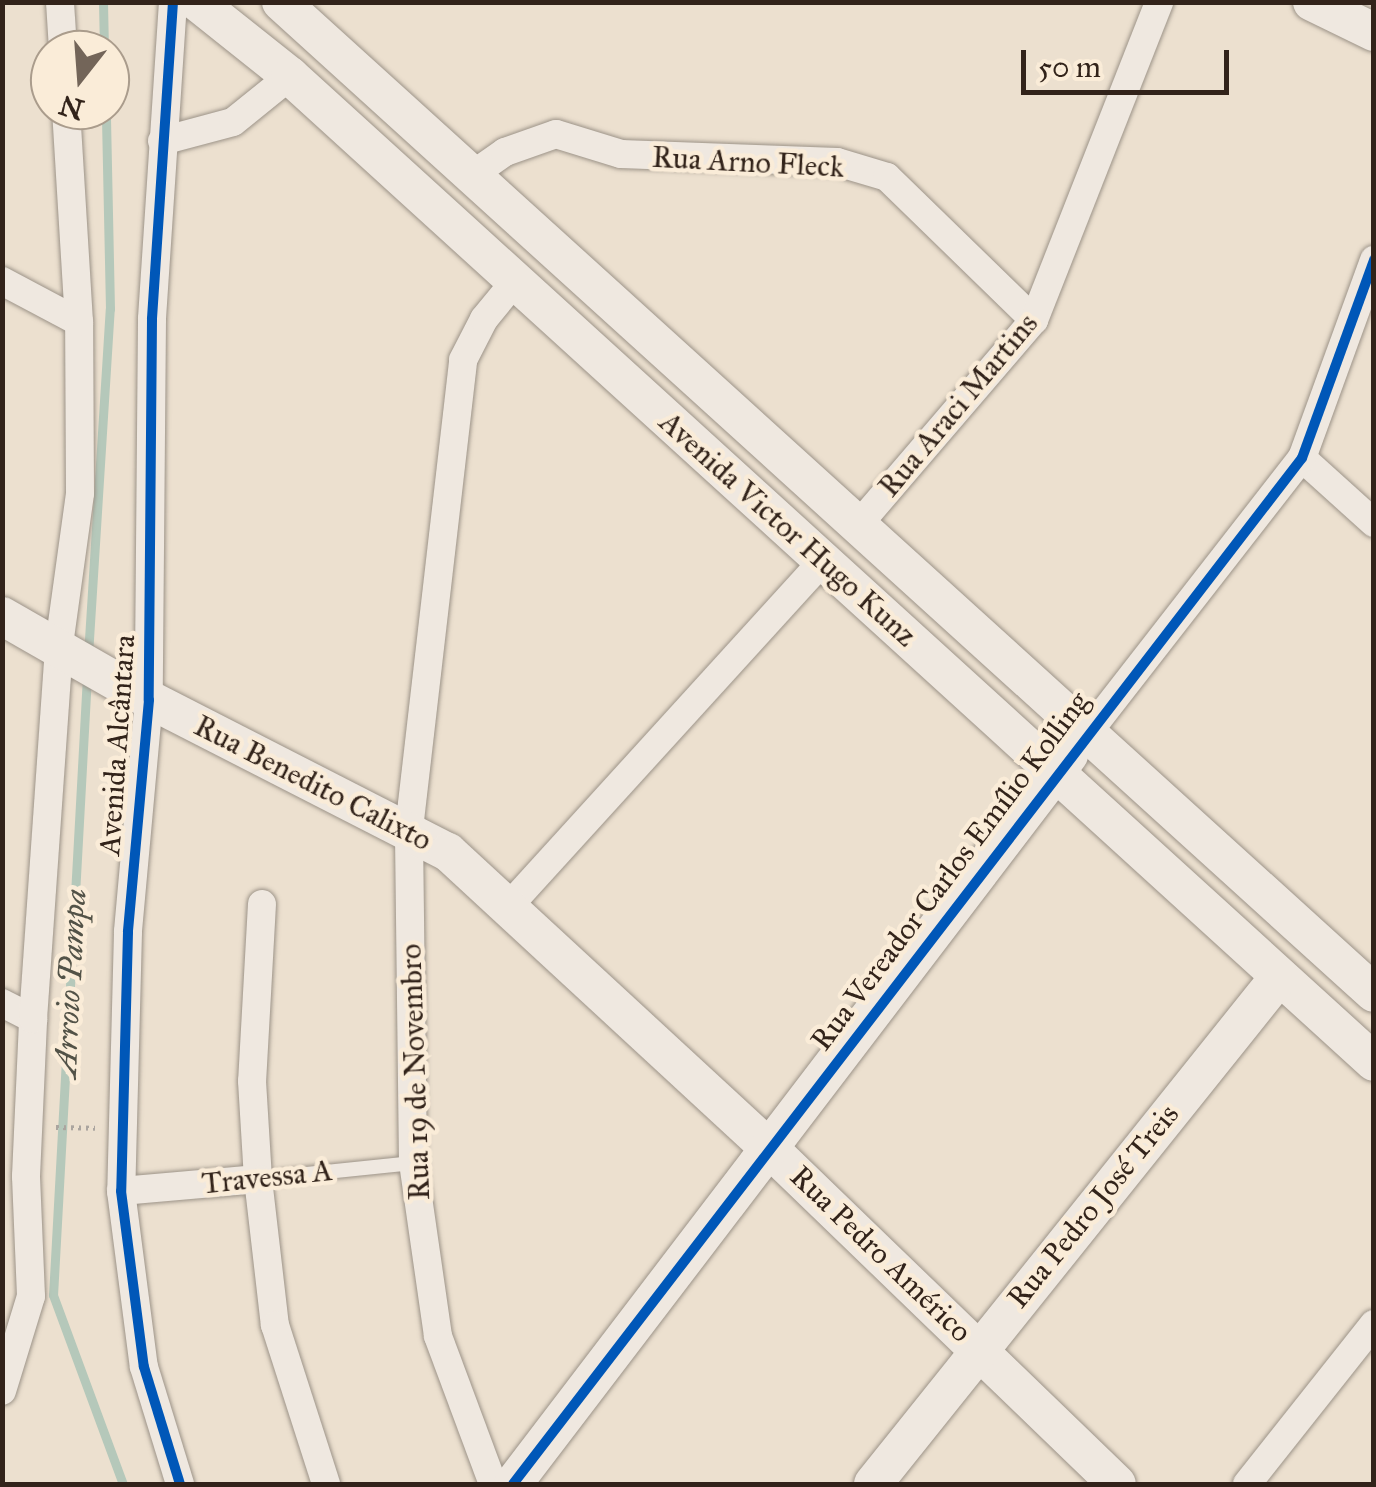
<!DOCTYPE html>
<html>
<head>
<meta charset="utf-8">
<style>
	body { margin:0 }
	#map { position:relative; width:1376px; height:1487px; overflow:hidden; background:#ece0cf; font-family:"IM FELL Great Primer",serif }
	div>[style] { position:absolute }
	.stream>* { height:9px; margin:-4.5px; padding:0 4.5px; transform-origin:4.5px; border-radius:4.5px; background:#b5c8ba }
	.path>* { height:5px; margin-top:-2.5px; transform-origin:0; background:repeating-linear-gradient(90deg,#aba59f 0 2.5px,transparent 0 7.5px) }
	.roads { filter:drop-shadow(0 0 2px #9c9388) drop-shadow(0 0 2px #9c9388) }
	.lane>* { height:14px; margin:-7px; padding:0 7px; transform-origin:7px; border-radius:7px; background:#efe8e0 }
	.street>* { height:28px; margin:-14px; padding:0 14px; transform-origin:14px; border-radius:14px; background:#efe8e0 }
	.secondary>* { height:38px; margin:-19px; padding:0 19px; transform-origin:19px; border-radius:19px; background:#efe8e0 }
	.cycleway>* { height:10px; margin:-5px; padding:0 5px; transform-origin:5px; border-radius:5px; background:#0057b8 }
	span { translate:-50% -50%; white-space:nowrap; text-align:center; line-height:1.15; -webkit-text-stroke:9px #faecd8; paint-order:stroke }
	.street-label { font-size:30px; color:#32231a }
	.water-label { font-size:32px; color:#525247; font-style:italic }
	.frame { position:absolute; inset:0; border:5px solid #32231a; pointer-events:none }
	.north { position:absolute; left:30px; top:30px; width:100px; height:100px; box-sizing:border-box; background:#faecd8; border:2px solid #aa9c8c; border-radius:50%; rotate:197deg; font-size:28px; font-weight:700; line-height:40px; text-align:center; color:#32231a }
	.north::after { content:''; display:block; margin:auto; width:35px; height:45px; background:#736559; clip-path:polygon(50% 0,100% 100%,50% 72%,0 100%) }
	.scale { position:absolute; left:1021px; top:50px; width:208px; height:45px; box-sizing:border-box; border:5px solid #32231a; border-top:0; padding-left:12px; font-size:30px; line-height:35px; white-space:nowrap; color:#32231a; -webkit-text-stroke:8px #faecd8; paint-order:stroke }
</style>
</head>
<body>
<div id="map">
	<div class="stream">
		<div style="left:103px;top:2px;width:48px;rotate:88.8deg"></div>
		<div style="left:88px;top:655px;width:347px;rotate:-86.4deg"></div>
		<div style="left:110px;top:309px;width:199px;rotate:-91.2deg"></div>
		<div style="left:87px;top:676px;width:620px;rotate:93.14deg"></div>
		<div style="left:53px;top:1295px;width:202px;rotate:69.7deg"></div>
	</div>
	<div class="path">
		<div style="left:56px;top:1127px;width:39px;rotate:1deg"></div>
	</div>
	<div class="roads">
		<div class="lane">
			<div style="left:258px;top:1179px;width:156px;rotate:-5.9deg"></div>
		</div>
		<div class="street">
			<div style="left:60px;top:2px;width:48px;rotate:86.4deg"></div>
			<div style="left:173px;top:2px;width:318px;rotate:93.8deg"></div>
			<div style="left:152px;top:319px;width:381px;rotate:90.5deg"></div>
			<div style="left:149px;top:700px;width:233px;rotate:95.2deg"></div>
			<div style="left:128px;top:932px;width:259px;rotate:91.5deg"></div>
			<div style="left:121px;top:1191px;width:177px;rotate:82.6deg"></div>
			<div style="left:144px;top:1367px;width:122px;rotate:72.9deg"></div>
			<div style="left:162px;top:141px;width:73px;rotate:-15deg"></div>
			<div style="left:233px;top:122px;width:73px;rotate:-38.9deg"></div>
			<div style="left:475px;top:173px;width:37px;rotate:-35deg"></div>
			<div style="left:505px;top:152px;width:54px;rotate:-19.4deg"></div>
			<div style="left:556px;top:134px;width:68px;rotate:17.1deg"></div>
			<div style="left:621px;top:154px;width:216px;rotate:2.1deg"></div>
			<div style="left:837px;top:162px;width:52px;rotate:16.7deg"></div>
			<div style="left:887px;top:177px;width:205px;rotate:44.2deg"></div>
			<div style="left:2px;top:281px;width:87px;rotate:28deg"></div>
			<div style="left:1302px;top:458px;width:97px;rotate:42.1deg"></div>
			<div style="left:859px;top:524px;width:269px;rotate:-49.4deg"></div>
			<div style="left:1034px;top:320px;width:342px;rotate:-68.5deg"></div>
			<div style="left:1086px;top:735px;width:351px;rotate:-52.1deg"></div>
			<div style="left:1302px;top:458px;width:211px;rotate:-70deg"></div>
			<div style="left:262px;top:904px;width:177px;rotate:93.2deg"></div>
			<div style="left:252px;top:1081px;width:98px;rotate:86.5deg"></div>
			<div style="left:258px;top:1179px;width:147px;rotate:83.4deg"></div>
			<div style="left:275px;top:1325px;width:167px;rotate:72.2deg"></div>
			<div style="left:507px;top:908px;width:469px;rotate:-47.7deg"></div>
			<div style="left:2px;top:1003px;width:35px;rotate:27deg"></div>
			<div style="left:121px;top:1191px;width:138px;rotate:-5deg"></div>
			<div style="left:2px;top:1391px;width:99px;rotate:-73deg"></div>
			<div style="left:31px;top:1296px;width:120px;rotate:-92.4deg"></div>
			<div style="left:26px;top:1176px;width:157px;rotate:-87.4deg"></div>
			<div style="left:33px;top:1019px;width:375px;rotate:-86deg"></div>
			<div style="left:59px;top:645px;width:153px;rotate:-82.1deg"></div>
			<div style="left:80px;top:493px;width:171px;rotate:-90.3deg"></div>
			<div style="left:79px;top:322px;width:212px;rotate:-93.5deg"></div>
			<div style="left:493px;top:1484px;width:158px;rotate:-110.4deg"></div>
			<div style="left:438px;top:1336px;width:175px;rotate:-98.2deg"></div>
			<div style="left:413px;top:1163px;width:334px;rotate:-90.7deg"></div>
			<div style="left:409px;top:829px;width:472px;rotate:-83.4deg"></div>
			<div style="left:463px;top:360px;width:46px;rotate:-62.9deg"></div>
			<div style="left:484px;top:319px;width:50px;rotate:-50.6deg"></div>
			<div style="left:1247px;top:1484px;width:204px;rotate:-51.6deg"></div>
		</div>
		<div class="secondary">
			<div style="left:197px;top:2px;width:119px;rotate:38.5deg"></div>
			<div style="left:290px;top:76px;width:1465px;rotate:42.29deg"></div>
			<div style="left:281px;top:2px;width:1475px;rotate:42.2deg"></div>
			<div style="left:1312px;top:2px;width:69px;rotate:25.8deg"></div>
			<div style="left:2px;top:616px;width:149px;rotate:29.8deg"></div>
			<div style="left:131px;top:690px;width:356px;rotate:27.1deg"></div>
			<div style="left:448px;top:852px;width:438px;rotate:42.7deg"></div>
			<div style="left:770px;top:1149px;width:482px;rotate:44deg"></div>
			<div style="left:513px;top:1484px;width:917px;rotate:-52.67deg"></div>
			<div style="left:873px;top:1484px;width:650px;rotate:-51.31deg"></div>
		</div>
	</div>
	<div class="cycleway">
		<div style="left:173px;top:2px;width:318px;rotate:93.8deg"></div>
		<div style="left:152px;top:319px;width:381px;rotate:90.5deg"></div>
		<div style="left:149px;top:700px;width:233px;rotate:95.2deg"></div>
		<div style="left:128px;top:932px;width:259px;rotate:91.5deg"></div>
		<div style="left:121px;top:1191px;width:177px;rotate:82.6deg"></div>
		<div style="left:144px;top:1367px;width:122px;rotate:72.9deg"></div>
		<div style="left:513px;top:1484px;width:1294px;rotate:-52.44deg"></div>
		<div style="left:1302px;top:458px;width:211px;rotate:-70deg"></div>
	</div>
	<div class="street-label">
		<span style="left:748px;top:162px;rotate:3deg">Rua Arno Fleck</span>
		<span style="left:958px;top:405px;rotate:-50deg">Rua Araci Martins</span>
		<span style="left:788px;top:529px;rotate:42deg">Avenida Victor Hugo Kunz</span>
		<span style="left:117px;top:745px;rotate:-86deg">Avenida Alcântara</span>
		<span style="left:313px;top:783px;rotate:27deg">Rua Benedito Calixto</span>
		<span style="left:950px;top:871px;rotate:-53deg">Rua Vereador Carlos Emílio Kolling</span>
		<span style="left:415px;top:1072px;rotate:-92deg">Rua 19 de Novembro</span>
		<span style="left:267px;top:1177px;rotate:-6deg">Travessa A</span>
		<span style="left:1093px;top:1206px;rotate:-51deg">Rua Pedro José Treis</span>
		<span style="left:881px;top:1254px;rotate:44deg">Rua Pedro Américo</span>
	</div>
	<div class="water-label">
		<span style="left:71px;top:983px;rotate:-87deg">Arroio Pampa</span>
	</div>
	<div class="frame"></div>
	<div class="north">N</div>
	<div class="scale">50 m</div>
</div>
</body>
</html>
